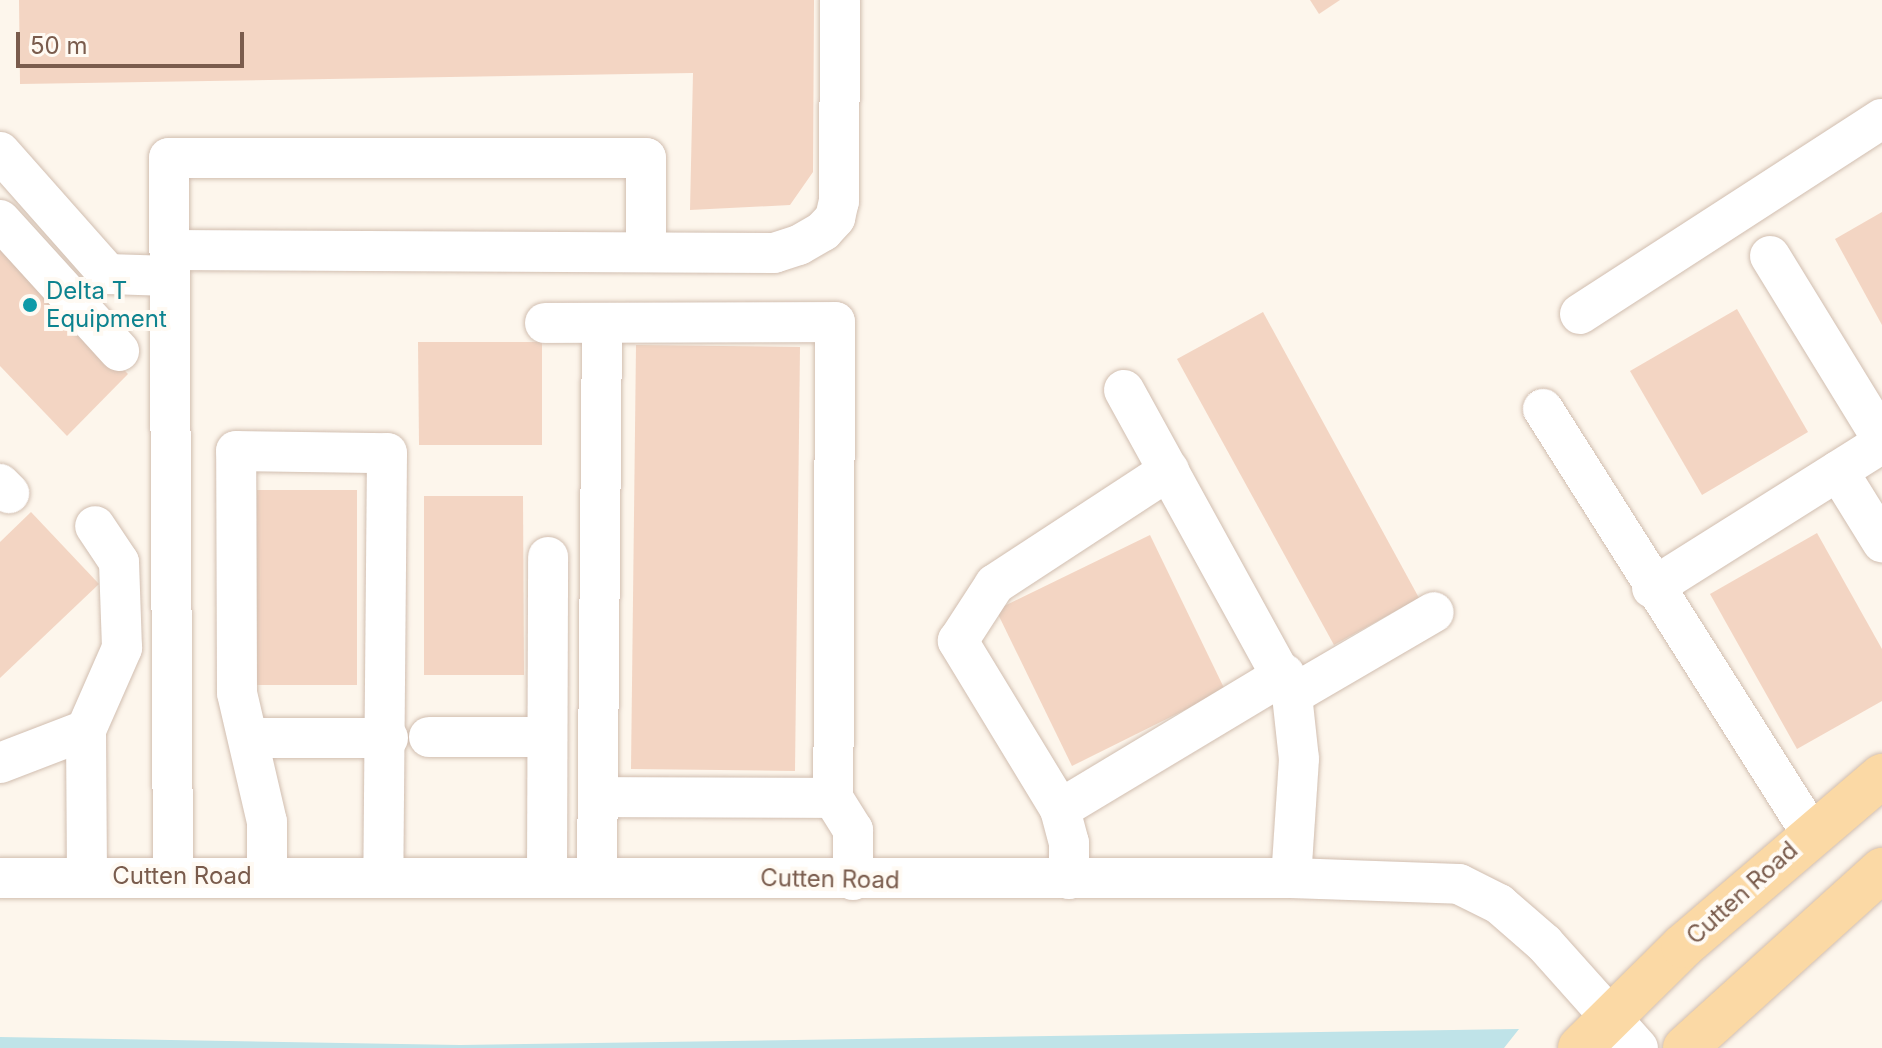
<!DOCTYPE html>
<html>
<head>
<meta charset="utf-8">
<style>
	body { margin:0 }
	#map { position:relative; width:1882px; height:1048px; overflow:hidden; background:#fdf6ec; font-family:Inter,sans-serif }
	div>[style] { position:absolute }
	.water>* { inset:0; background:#bfe3e8 }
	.building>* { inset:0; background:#f3d5c3 }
	.roads { filter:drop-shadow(0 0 2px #d1beb0) drop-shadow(0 0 2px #d1beb0) }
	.minor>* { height:40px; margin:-20px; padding:0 20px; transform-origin:20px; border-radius:20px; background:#fff }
	.major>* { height:44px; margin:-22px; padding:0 22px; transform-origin:22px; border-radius:22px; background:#fbd9a5 }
	.dots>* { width:22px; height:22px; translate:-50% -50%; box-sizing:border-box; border:4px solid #fffaf3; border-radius:50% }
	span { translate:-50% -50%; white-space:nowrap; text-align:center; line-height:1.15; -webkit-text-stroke:8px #fffaf3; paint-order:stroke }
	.culture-label { font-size:24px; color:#0d838f }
	.left { translate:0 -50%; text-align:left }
	.street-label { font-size:24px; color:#7a5c4d }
	.scale { position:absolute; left:16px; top:32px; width:228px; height:36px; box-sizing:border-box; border:4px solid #7a5c4d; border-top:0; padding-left:10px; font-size:24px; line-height:28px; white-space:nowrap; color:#7a5c4d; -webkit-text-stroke:6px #fffaf3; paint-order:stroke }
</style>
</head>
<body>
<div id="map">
	<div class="water">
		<div style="clip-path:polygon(1519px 1029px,1504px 1048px,0 1048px,0 1037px,460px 1045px)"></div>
	</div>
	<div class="building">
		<div style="clip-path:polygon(19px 0,814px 0,813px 172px,790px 205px,690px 210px,693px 73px,20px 84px)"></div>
		<div style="clip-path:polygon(1310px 0,1340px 0,1319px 14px)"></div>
		<div style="clip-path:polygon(1882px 212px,1882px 325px,1835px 239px)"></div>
		<div style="clip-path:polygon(0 243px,128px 374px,67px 436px,0 366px)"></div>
		<div style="clip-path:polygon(1737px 309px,1808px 432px,1702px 495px,1630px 371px)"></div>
		<div style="clip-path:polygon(1263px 312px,1419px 598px,1334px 645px,1177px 359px)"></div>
		<div style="clip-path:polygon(418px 342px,542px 342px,542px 445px,419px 445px)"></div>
		<div style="clip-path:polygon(636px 345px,800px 347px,795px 771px,631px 769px)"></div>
		<div style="clip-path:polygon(257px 490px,357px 490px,357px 685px,257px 685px)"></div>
		<div style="clip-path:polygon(424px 496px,523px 496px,524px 675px,424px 675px)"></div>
		<div style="clip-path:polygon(31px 512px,99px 584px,0 678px,0 542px)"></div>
		<div style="clip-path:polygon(1817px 533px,1882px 649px,1882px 701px,1797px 749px,1710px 594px)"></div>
		<div style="clip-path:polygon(1150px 535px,1225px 690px,1072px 766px,996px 610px)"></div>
	</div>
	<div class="roads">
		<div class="minor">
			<div style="left:0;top:152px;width:163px;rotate:48.5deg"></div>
			<div style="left:108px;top:274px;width:62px;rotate:1.8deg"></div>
			<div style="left:0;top:220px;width:177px;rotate:47.7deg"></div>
			<div style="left:170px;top:250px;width:604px;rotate:0.28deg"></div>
			<div style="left:774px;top:253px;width:26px;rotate:-18deg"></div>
			<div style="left:799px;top:245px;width:28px;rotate:-30deg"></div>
			<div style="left:823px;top:231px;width:18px;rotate:-47deg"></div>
			<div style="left:835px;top:218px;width:17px;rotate:-77deg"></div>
			<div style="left:839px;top:201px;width:201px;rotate:-89.7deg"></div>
			<div style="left:1770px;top:256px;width:215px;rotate:58.5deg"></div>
			<div style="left:1580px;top:314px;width:359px;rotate:-32.9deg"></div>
			<div style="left:545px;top:323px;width:290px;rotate:-0.2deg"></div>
			<div style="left:835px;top:322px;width:476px;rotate:90.2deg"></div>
			<div style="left:833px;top:798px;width:38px;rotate:58deg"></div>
			<div style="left:853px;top:830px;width:50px;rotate:90deg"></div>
			<div style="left:1124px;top:390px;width:348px;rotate:61.2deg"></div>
			<div style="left:1292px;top:695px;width:64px;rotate:83.8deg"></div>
			<div style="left:1299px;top:759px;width:119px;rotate:93.8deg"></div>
			<div style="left:1543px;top:409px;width:502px;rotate:57.7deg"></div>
			<div style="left:1838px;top:471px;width:84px;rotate:58.2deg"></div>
			<div style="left:0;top:484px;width:13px;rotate:45deg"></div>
			<div style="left:1652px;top:588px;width:272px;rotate:-32.2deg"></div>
			<div style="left:1292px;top:695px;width:164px;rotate:-30.3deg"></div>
			<div style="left:429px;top:737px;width:118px"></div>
			<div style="left:249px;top:738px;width:139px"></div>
			<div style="left:0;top:763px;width:92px;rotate:-21deg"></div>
			<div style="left:598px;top:797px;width:235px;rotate:0.2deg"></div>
			<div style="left:1060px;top:809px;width:262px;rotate:-31deg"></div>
			<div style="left:87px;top:876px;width:146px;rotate:-90.4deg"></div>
			<div style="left:86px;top:730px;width:90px;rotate:-66.3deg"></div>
			<div style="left:122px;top:648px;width:86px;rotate:-92deg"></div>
			<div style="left:119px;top:562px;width:43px;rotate:-123.7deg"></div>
			<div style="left:267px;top:876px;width:54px;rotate:-90deg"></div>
			<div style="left:267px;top:822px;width:132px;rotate:-103.1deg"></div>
			<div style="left:237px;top:693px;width:242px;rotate:-90.2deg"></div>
			<div style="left:236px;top:451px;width:151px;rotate:0.8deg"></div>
			<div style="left:387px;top:453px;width:423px;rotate:90.5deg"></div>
			<div style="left:547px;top:876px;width:319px;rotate:-89.8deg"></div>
			<div style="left:597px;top:876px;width:553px;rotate:-89.48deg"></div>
			<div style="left:173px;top:877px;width:719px;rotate:-90.32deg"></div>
			<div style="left:169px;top:158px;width:477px"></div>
			<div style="left:646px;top:158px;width:94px;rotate:90deg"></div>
			<div style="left:0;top:878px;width:1291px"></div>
			<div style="left:1291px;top:878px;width:168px;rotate:2deg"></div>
			<div style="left:1459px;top:884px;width:45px;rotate:26.6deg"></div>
			<div style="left:1499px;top:904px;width:60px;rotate:40.9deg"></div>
			<div style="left:1544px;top:943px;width:141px;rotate:48.2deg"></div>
			<div style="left:1069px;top:879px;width:36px;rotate:-90deg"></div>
			<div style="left:1069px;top:843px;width:35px;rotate:-105deg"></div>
			<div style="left:1060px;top:809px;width:197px;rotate:-121.3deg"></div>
			<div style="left:958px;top:641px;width:68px;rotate:-57deg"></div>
			<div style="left:995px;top:584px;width:208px;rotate:-33.2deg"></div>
		</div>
		<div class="major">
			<div style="left:1580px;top:1048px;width:145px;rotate:-44.7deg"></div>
			<div style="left:1683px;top:946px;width:262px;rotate:-40.5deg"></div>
			<div style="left:1685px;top:1048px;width:266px;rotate:-42.1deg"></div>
		</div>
	</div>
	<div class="dots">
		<div style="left:30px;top:305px;background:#0f9aa8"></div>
	</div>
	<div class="culture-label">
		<span class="left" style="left:46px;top:305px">Delta T<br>Equipment</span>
	</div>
	<div class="street-label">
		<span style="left:182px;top:876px">Cutten Road</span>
		<span style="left:830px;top:879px;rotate:1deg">Cutten Road</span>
		<span style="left:1742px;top:893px;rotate:-42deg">Cutten Road</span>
	</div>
	<div class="scale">50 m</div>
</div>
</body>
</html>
